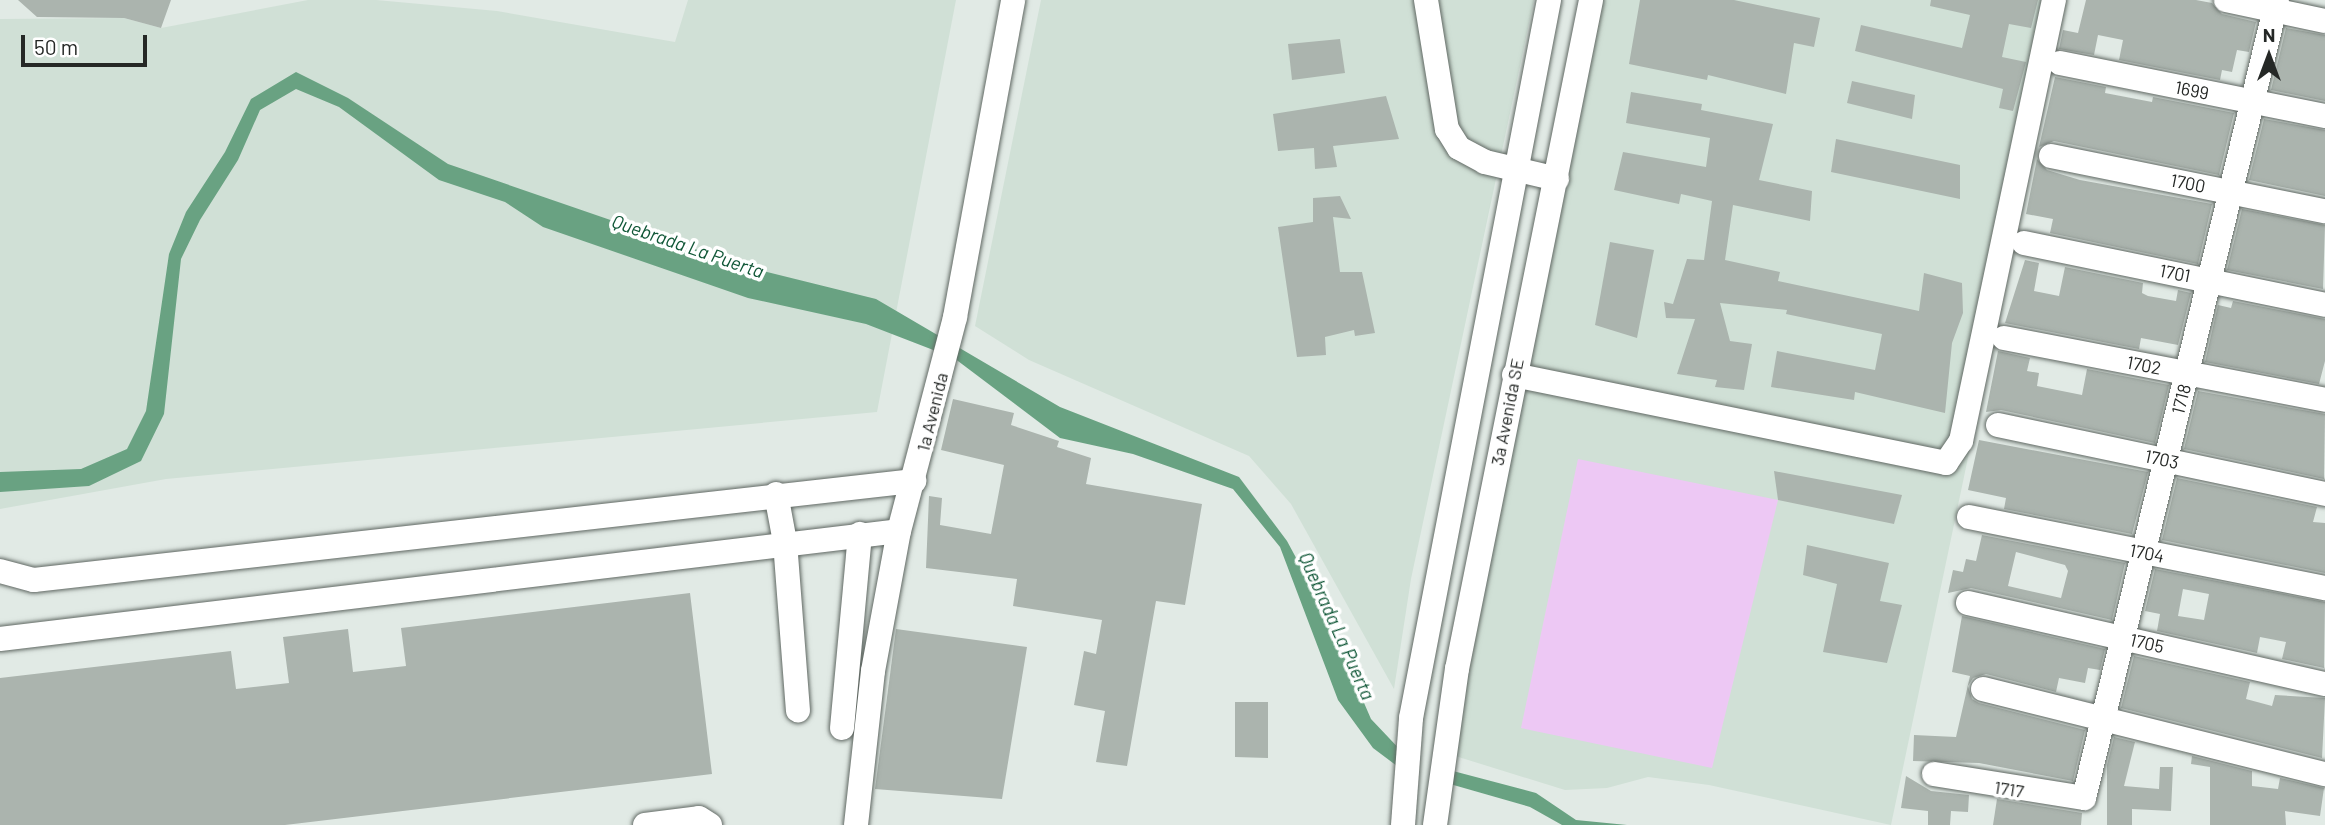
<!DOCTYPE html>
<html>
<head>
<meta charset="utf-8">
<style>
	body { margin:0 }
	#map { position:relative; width:2325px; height:825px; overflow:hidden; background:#e1eae5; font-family:Barlow,sans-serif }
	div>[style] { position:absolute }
	.built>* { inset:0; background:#d0e0d6 }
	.green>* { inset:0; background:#edc8f4 }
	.water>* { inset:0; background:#69a282 }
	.building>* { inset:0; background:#abb4ae }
	.roads { filter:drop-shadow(0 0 2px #606863) drop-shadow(0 0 2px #606863) }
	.minor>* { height:24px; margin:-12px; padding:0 12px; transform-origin:12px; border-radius:12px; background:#fff }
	span { translate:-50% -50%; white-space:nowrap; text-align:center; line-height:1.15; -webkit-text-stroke:7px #fff; paint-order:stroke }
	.street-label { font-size:18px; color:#252826 }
	.water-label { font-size:19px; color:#0f5636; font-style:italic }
	.north { position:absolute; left:2234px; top:21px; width:70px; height:70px; -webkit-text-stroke:5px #fff; paint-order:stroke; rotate:0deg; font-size:19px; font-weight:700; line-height:28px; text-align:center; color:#252826 }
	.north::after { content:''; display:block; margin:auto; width:24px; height:32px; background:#252826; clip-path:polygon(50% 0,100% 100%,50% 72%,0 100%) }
	.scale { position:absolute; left:21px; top:35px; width:126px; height:32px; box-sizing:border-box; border:4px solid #252826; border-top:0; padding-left:9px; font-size:21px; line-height:24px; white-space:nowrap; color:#252826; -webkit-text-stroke:5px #fff; paint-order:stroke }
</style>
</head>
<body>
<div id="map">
	<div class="built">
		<div style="clip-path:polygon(308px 0,376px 0,497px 11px,675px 42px,688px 0,956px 0,877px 412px,166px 479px,0 509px,0 19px,124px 18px,161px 28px)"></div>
		<div style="clip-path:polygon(1041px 0,1534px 0,1411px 579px,1394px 689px,1291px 504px,1249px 456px,1029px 360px,975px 326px)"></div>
		<div style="clip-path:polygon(1603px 0,2064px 0,1891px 825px,1709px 785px,1648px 777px,1607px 788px,1565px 790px,1452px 755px)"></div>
	</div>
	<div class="green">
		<div style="clip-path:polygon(1578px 459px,1778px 500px,1712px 768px,1521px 728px)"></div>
	</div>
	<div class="water">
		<div style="clip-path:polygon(296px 72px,348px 98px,448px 164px,747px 267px,876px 299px,1060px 407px,1239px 477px,1287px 541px,1322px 606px,1371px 719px,1407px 757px,1397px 766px,1373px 748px,1338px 700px,1280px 547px,1233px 489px,1133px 454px,1060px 438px,954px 358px,866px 324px,748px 298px,543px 227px,505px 202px,439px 180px,339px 107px,296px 89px,260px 110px,238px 160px,200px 220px,181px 259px,164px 414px,141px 461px,89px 486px,0 492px,0 472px,81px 469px,127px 449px,146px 411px,169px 254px,186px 212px,225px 152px,251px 99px)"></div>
		<div style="clip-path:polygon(1453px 771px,1536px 793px,1576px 820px,1627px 825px,1562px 825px,1530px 807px,1450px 784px)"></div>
	</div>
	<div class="building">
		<div style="clip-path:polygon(18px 0,171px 0,161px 28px,124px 18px,37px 17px)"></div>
		<div style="clip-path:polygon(1640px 0,1734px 0,1820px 18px,1814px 47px,1794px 43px,1786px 94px,1708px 75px,1707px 80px,1629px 64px)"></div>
		<div style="clip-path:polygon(1931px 0,2038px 0,2031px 28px,2009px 24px,2002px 57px,2026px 62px,2013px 111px,1999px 108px,2003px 89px,1855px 51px,1861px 25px,1962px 48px,1970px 15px,1930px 6px)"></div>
		<div style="clip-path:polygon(2086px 0,2196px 0,2212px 3px,2222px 14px,2256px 22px,2249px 52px,2237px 50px,2232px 72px,2222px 70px,2220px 80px,2119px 60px,2123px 40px,2098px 35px,2094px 55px,2059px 49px,2063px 30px,2078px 33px)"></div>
		<div style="clip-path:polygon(2286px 28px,2325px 35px,2325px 101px,2271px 90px)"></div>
		<div style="clip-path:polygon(1340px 39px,1345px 73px,1292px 80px,1288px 44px)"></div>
		<div style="clip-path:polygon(2055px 77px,2106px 87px,2105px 93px,2152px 102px,2153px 97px,2234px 113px,2219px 175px,2054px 141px,2039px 147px)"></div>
		<div style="clip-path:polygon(1852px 81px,1915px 95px,1912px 119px,1847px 103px)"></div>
		<div style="clip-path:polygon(1631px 92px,1702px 104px,1701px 110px,1773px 124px,1759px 180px,1812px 191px,1810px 221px,1733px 205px,1725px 260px,1780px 272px,1778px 281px,1919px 311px,1924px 273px,1962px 283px,1963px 313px,1952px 343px,1945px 413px,1855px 392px,1854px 400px,1771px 387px,1777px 351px,1875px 370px,1882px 334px,1786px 314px,1787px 310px,1720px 303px,1730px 341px,1752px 344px,1744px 390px,1715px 387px,1717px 380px,1677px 374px,1695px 319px,1666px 318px,1664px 302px,1673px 304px,1687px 259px,1704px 260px,1712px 201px,1681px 194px,1679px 204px,1614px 190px,1623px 152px,1706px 167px,1710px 138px,1626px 123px)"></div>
		<div style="clip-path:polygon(1386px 96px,1399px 139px,1333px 146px,1337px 167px,1315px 169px,1314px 148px,1278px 151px,1273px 114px)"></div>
		<div style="clip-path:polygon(2264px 119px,2325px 130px,2325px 196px,2249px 180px)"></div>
		<div style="clip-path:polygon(1836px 139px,1960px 165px,1960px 199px,1831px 172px)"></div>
		<div style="clip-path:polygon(2037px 159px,2047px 170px,2080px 180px,2212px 204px,2198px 264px,2050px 233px,2053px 219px,2026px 214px)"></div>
		<div style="clip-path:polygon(1340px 196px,1351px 219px,1333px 217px,1340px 272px,1362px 272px,1375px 333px,1355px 336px,1354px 330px,1325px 337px,1326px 355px,1297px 357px,1278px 227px,1313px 222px,1313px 198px)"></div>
		<div style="clip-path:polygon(2242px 209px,2325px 225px,2323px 289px,2227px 270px)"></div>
		<div style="clip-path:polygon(1610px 242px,1654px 250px,1637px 338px,1595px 325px)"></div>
		<div style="clip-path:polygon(2025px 260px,2039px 263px,2034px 291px,2059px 296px,2065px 267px,2143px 283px,2142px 293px,2148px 296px,2176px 301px,2178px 290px,2191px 293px,2178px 345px,2141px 338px,2139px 349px,2005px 323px)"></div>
		<div style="clip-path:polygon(2233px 301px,2325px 319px,2325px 361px,2319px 384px,2205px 362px,2218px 305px,2231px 308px)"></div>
		<div style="clip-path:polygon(1998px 351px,2030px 358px,2027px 371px,2039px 373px,2037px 386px,2082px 395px,2087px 369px,2169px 385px,2155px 443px,2001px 410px,1986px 412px)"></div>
		<div style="clip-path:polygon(2198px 391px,2325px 414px,2324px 479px,2184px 449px)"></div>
		<div style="clip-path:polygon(953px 399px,1014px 413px,1011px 425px,1059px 441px,1057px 447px,1091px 458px,1086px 484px,1202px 504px,1185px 605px,1156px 601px,1127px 766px,1096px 762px,1105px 711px,1074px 705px,1084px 651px,1096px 654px,1102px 620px,1013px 606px,1017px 579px,926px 568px,929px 496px,942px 498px,940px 525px,991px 534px,1004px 465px,941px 450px)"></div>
		<div style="clip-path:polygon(1979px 440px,2148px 472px,2132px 534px,2004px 509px,2006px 498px,1968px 490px)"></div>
		<div style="clip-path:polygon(1774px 471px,1902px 495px,1894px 524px,1778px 500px)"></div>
		<div style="clip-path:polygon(2177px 478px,2317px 507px,2313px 522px,2325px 523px,2325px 573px,2162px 540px)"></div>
		<div style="clip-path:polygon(evenodd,1982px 535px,2125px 563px,2112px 620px,1971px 588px,1948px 593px,1953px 570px,1963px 572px,1966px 559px,1976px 561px,1982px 535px,2016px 552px,2065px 565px,2068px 571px,2061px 598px,2008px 586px,2016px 552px)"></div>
		<div style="clip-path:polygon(1807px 545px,1889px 563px,1880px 601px,1902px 605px,1887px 663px,1823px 652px,1837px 584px,1803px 575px)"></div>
		<div style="clip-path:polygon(evenodd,2155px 569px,2325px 602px,2324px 668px,2282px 659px,2286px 642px,2260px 637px,2257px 653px,2157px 631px,2160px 614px,2145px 611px,2155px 569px,2183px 589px,2209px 594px,2204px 620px,2178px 616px,2183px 589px)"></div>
		<div style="clip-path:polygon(690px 593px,712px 774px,285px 825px,0 825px,0 678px,231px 651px,236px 689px,289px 683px,283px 637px,348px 629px,353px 672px,406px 666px,401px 628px)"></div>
		<div style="clip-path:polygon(1962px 616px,2105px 649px,2100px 670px,2088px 668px,2085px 683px,2059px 678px,2056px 692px,1986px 674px,1973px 678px,1968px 686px,1972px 699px,1979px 703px,2085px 730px,2073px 781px,1979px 763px,1913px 761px,1914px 735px,1956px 737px,1970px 676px,1952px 672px)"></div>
		<div style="clip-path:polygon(896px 629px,1027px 647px,1002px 799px,875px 789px)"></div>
		<div style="clip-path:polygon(2134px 656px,2250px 682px,2246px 699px,2272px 706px,2275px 695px,2325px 698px,2322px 758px,2121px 708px)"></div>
		<div style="clip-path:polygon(1235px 702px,1268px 702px,1268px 758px,1235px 757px)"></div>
		<div style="clip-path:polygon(2114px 737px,2135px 742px,2124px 786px,2159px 789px,2160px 767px,2173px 767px,2171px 811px,2132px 809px,2132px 825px,2107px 825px,2107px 765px)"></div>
		<div style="clip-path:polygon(2192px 756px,2252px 771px,2252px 786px,2278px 789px,2280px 778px,2324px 788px,2320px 816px,2285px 811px,2286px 825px,2210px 825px,2210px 767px,2191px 764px)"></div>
		<div style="clip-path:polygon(1906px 776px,1931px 791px,1969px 795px,1968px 812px,1951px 811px,1950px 825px,1928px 825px,1928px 811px,1901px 808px)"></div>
		<div style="clip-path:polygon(1997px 799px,2082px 813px,2081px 825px,1993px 825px)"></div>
	</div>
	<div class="roads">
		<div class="minor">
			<div style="left:1426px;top:0;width:131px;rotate:80.8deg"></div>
			<div style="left:1447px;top:129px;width:22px;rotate:58deg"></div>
			<div style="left:1459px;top:148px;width:30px;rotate:28deg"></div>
			<div style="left:1485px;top:162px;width:74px;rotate:13.3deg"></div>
			<div style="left:2226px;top:0;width:101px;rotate:12deg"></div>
			<div style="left:2060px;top:63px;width:270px;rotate:11.3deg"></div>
			<div style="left:2051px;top:156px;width:279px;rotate:11.4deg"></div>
			<div style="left:2024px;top:243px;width:307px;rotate:11.6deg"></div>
			<div style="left:2004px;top:338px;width:327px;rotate:10.9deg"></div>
			<div style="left:1514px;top:375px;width:441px;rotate:11.5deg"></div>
			<div style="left:1946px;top:463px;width:27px;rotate:-56deg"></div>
			<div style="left:1961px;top:441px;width:451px;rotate:-78.1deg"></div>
			<div style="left:1998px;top:425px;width:334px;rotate:11.9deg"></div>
			<div style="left:776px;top:494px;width:49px;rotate:79.4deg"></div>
			<div style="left:785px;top:542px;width:169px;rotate:85.6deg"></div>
			<div style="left:1969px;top:517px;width:363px;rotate:11.3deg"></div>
			<div style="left:0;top:571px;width:35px;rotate:15deg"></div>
			<div style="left:34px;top:580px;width:886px;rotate:-6.42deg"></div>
			<div style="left:1968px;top:603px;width:366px;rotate:12.8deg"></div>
			<div style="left:0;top:639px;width:905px;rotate:-6.85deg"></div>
			<div style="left:1983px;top:689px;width:352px;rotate:14deg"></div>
			<div style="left:842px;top:728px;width:195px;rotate:-84.7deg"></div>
			<div style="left:1934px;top:774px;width:152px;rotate:9.1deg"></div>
			<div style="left:2084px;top:798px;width:821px;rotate:-76.4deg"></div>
			<div style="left:645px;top:825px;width:54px;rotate:-7.4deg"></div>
			<div style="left:699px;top:818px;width:13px;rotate:32deg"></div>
			<div style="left:856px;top:825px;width:155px;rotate:-83.7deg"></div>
			<div style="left:873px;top:671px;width:142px;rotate:-79.5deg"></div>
			<div style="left:899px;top:531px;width:221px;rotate:-75.3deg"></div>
			<div style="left:955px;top:317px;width:322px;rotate:-79.6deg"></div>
			<div style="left:1403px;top:825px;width:107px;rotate:-85.7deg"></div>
			<div style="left:1411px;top:718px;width:731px;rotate:-79.12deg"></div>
			<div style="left:1435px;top:825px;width:158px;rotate:-82deg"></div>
			<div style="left:1457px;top:669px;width:682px;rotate:-78.67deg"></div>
		</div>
	</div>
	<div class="street-label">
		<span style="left:2192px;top:90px;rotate:11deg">1699</span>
		<span style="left:2188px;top:183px;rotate:11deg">1700</span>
		<span style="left:2175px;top:273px;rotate:11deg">1701</span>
		<span style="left:2144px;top:365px;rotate:11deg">1702</span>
		<span style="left:2181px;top:399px;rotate:-76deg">1718</span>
		<span style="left:932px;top:412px;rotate:-76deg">1a Avenida</span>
		<span style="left:1507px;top:412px;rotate:-79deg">3a Avenida SE</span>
		<span style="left:2162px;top:459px;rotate:12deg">1703</span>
		<span style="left:2147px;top:553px;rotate:11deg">1704</span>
		<span style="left:2147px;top:643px;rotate:13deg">1705</span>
		<span style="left:2009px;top:789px;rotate:9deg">1717</span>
	</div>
	<div class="water-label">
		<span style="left:688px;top:246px;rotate:19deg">Quebrada La Puerta</span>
		<span style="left:1337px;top:626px;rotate:66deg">Quebrada La Puerta</span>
	</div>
	<div class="north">N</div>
	<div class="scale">50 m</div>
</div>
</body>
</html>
